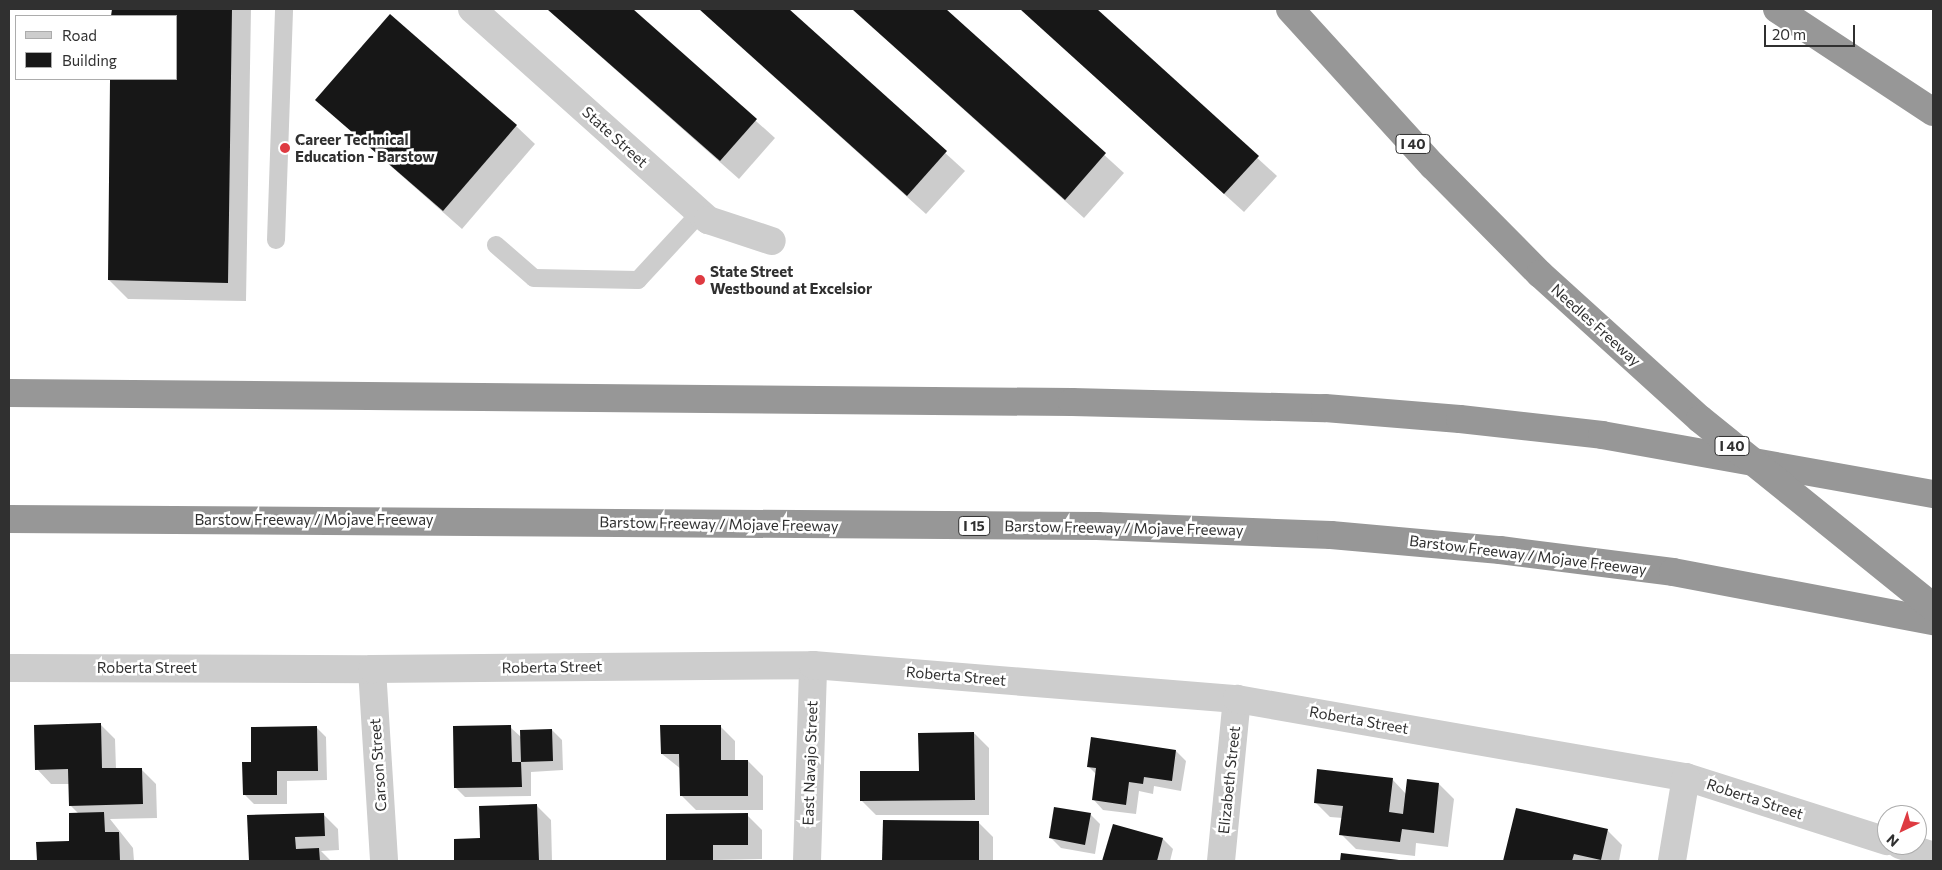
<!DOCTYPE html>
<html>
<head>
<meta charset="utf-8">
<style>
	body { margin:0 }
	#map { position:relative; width:1942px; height:870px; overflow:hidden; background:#fff; font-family:Commissioner,sans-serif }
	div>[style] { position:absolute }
	.shadow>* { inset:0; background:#0003 }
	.building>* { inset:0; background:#171717 }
	.service>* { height:18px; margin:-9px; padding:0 9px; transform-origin:9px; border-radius:9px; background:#cdcdcd }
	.minor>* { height:28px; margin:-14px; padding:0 14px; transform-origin:14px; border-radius:14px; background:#cdcdcd }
	.tertiary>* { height:28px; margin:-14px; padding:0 14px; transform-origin:14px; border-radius:14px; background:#cdcdcd }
	.motorway>* { height:28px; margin:-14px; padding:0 14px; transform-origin:14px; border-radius:14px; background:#979797 }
	.motorway-bridge>* { height:28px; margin:-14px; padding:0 14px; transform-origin:14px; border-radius:14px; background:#979797 }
	.dots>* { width:14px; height:14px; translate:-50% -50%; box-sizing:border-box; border:2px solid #fff; border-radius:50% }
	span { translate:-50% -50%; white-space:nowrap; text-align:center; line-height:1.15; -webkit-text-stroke:5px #fff; paint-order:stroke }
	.shield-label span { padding:1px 4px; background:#fff; border:1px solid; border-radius:4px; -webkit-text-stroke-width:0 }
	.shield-label { font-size:14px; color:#303030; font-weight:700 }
	.street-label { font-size:15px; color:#303030 }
	.poi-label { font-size:15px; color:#303030; font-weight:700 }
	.left { translate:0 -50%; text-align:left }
	.frame { position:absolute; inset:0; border:10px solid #303030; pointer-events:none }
	.legend { position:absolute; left:15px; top:15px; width:162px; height:65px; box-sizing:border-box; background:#fff; border:1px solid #acacac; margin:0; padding:6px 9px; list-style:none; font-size:15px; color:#303030 }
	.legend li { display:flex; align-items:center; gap:10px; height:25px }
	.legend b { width:25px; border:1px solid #acacac }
	.north { position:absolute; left:1877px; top:805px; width:50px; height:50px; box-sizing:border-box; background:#fff; border:1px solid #acacac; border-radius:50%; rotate:222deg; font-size:14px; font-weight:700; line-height:20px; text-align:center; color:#303030 }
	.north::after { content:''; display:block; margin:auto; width:18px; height:22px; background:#de3a41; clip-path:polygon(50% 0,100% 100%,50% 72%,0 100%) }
	.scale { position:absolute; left:1764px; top:25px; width:91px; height:22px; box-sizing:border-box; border:2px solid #303030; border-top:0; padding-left:6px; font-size:15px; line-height:18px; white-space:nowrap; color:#303030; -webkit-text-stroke:4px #fff; paint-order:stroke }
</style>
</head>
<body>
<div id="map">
	<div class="shadow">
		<div style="clip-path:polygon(113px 9px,251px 9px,246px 301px,128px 299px,109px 280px,112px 79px,176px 79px,176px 16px,113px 16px)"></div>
		<div style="clip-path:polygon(547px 9px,631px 9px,775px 138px,739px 179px)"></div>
		<div style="clip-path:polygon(699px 9px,787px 9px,965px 171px,926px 214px)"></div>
		<div style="clip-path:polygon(852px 9px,944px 9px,1124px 173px,1084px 218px)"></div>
		<div style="clip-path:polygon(1020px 9px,1095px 9px,1277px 176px,1244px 212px)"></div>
		<div style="clip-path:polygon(316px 100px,516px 126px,535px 144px,462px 229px)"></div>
		<div style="clip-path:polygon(100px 724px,115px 739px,116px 769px,141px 769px,156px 784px,157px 818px,110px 819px,133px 848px,134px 861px,38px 861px,38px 843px,71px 842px,79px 814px,70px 805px,70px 784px,51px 784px,37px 769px)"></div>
		<div style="clip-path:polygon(720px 726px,735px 741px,735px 761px,748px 761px,763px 776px,763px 810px,696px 810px,681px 795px,681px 769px,662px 754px)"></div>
		<div style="clip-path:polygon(316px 727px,326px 737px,327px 780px,287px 781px,287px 804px,254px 804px,244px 794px,252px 764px)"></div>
		<div style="clip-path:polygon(510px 727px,521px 737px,552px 730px,562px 740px,563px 770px,531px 772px,531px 796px,465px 797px,455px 787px)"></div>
		<div style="clip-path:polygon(974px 733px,989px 748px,989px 815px,876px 815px,861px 800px,920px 772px)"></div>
		<div style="clip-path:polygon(1176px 751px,1186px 761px,1181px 791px,1154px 786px,1153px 794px,1139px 791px,1136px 814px,1103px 810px,1093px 799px,1096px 774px,1088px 766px)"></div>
		<div style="clip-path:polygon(1392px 779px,1406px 794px,1439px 784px,1454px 799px,1448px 847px,1416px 843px,1415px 856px,1356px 849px,1341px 834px,1343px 818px,1330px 817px,1315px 802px)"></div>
		<div style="clip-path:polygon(536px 805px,551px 820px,552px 861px,456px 861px,455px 840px,481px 840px)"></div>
		<div style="clip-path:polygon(1517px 809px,1608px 831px,1622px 845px,1619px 861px,1505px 861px)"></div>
		<div style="clip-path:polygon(323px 814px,338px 829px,339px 850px,321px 851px,331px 861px,250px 861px,249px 816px)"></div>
		<div style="clip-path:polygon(1090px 814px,1100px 824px,1095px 854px,1061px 848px,1051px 838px)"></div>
		<div style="clip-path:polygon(747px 815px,762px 830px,762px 859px,667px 861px,667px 816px)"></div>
		<div style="clip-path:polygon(884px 821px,978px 822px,993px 837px,993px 861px,883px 861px)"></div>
		<div style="clip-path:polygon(1114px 825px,1163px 839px,1173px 849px,1170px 861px,1103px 861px)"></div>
		<div style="clip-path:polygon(1342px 855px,1399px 861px,1341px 861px)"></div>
	</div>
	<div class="building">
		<div style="clip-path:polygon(112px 9px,232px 9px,228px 283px,108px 280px,110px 79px,176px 79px,176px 16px,111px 16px)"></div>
		<div style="clip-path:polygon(547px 9px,633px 9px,757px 119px,720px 161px)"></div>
		<div style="clip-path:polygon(699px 9px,789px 9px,947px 151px,907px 196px)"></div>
		<div style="clip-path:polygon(852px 9px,946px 9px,1106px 153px,1065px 200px)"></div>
		<div style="clip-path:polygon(1020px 9px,1097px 9px,1259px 156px,1224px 194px)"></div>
		<div style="clip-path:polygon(390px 14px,517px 125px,443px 211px,315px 100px)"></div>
		<div style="clip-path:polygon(101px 723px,102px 768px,142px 768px,143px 804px,69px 806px,68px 769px,35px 770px,34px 725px)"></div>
		<div style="clip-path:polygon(511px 725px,512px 762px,521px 762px,520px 730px,552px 729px,553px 761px,521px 762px,522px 787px,454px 788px,453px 726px)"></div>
		<div style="clip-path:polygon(660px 725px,721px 725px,721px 760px,748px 760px,748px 796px,680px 796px,679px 754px,661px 754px)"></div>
		<div style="clip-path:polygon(317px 726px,318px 771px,277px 771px,277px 795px,243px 795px,242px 762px,251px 762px,251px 727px)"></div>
		<div style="clip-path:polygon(974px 732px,975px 800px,860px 801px,860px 771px,919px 771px,918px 733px)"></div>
		<div style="clip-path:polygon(1091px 737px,1176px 750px,1172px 781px,1144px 777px,1143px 784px,1129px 782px,1126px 805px,1092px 800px,1096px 768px,1087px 767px)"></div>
		<div style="clip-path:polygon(1317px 769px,1393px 778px,1389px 812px,1403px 814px,1407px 779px,1439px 783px,1434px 833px,1402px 829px,1400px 842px,1339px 835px,1343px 806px,1314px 803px)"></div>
		<div style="clip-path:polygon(537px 804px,539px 861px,454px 861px,454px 839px,480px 838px,479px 806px)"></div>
		<div style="clip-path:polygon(1054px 807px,1091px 813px,1085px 845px,1049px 838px)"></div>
		<div style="clip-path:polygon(1516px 808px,1608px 829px,1601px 860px,1574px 854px,1572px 861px,1503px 861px)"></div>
		<div style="clip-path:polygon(104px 812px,105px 832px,119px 832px,120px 861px,37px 861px,36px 842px,69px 841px,69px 813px)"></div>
		<div style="clip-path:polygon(324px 813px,325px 836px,295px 837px,296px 849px,319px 848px,320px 861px,249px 861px,247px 815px)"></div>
		<div style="clip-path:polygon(748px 813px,748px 845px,713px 845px,713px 861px,666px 861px,666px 814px)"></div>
		<div style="clip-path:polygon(883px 820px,979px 821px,979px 861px,882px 861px)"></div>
		<div style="clip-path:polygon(1113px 824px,1163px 838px,1157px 861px,1102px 861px)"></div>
		<div style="clip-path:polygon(1341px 853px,1399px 860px,1399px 861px,1340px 861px)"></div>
	</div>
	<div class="service">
		<div style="left:276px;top:240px;width:231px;rotate:-88deg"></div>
		<div style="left:496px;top:245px;width:50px;rotate:41deg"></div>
		<div style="left:534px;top:278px;width:104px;rotate:1.1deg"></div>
		<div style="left:638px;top:280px;width:91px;rotate:-47.2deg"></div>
	</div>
	<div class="minor">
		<div style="left:472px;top:9px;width:317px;rotate:41.8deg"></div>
		<div style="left:708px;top:220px;width:67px;rotate:18.2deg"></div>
		<div style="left:372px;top:669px;width:192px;rotate:86.4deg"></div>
		<div style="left:1686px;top:777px;width:211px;rotate:17.7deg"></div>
		<div style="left:1900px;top:845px;width:35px;rotate:18deg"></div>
		<div style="left:807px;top:861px;width:196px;rotate:-88.2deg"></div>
		<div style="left:1221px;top:861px;width:163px;rotate:-84.4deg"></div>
	</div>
	<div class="tertiary">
		<div style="left:9px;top:668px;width:363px;rotate:0.2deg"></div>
		<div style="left:372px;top:669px;width:441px;rotate:-0.5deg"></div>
		<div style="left:813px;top:665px;width:425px;rotate:4.6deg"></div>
		<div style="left:1237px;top:699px;width:456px;rotate:9.9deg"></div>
		<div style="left:1686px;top:777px;width:85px;rotate:99.5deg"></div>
	</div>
	<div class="motorway">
		<div style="left:1290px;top:9px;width:212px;rotate:47.7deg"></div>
		<div style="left:1433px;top:166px;width:152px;rotate:45.3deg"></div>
		<div style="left:1777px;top:9px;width:187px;rotate:33.4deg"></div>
		<div style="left:9px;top:393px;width:1063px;rotate:0.49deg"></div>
		<div style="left:1072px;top:402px;width:253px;rotate:1.4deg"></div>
		<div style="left:1325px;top:408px;width:135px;rotate:4.7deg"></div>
		<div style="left:1460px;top:419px;width:143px;rotate:6.4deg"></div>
		<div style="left:1602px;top:435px;width:336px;rotate:10.1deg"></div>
		<div style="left:9px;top:519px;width:1088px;rotate:0.37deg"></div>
		<div style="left:1097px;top:526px;width:234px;rotate:2.2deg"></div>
		<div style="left:1331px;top:535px;width:170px;rotate:5.1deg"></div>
		<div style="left:1500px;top:550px;width:174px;rotate:7.2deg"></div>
		<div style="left:1673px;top:572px;width:265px;rotate:10.7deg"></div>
	</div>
	<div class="motorway-bridge">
		<div style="left:1540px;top:274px;width:216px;rotate:42.2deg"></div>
		<div style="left:1700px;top:419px;width:299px;rotate:38.9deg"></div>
	</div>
	<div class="dots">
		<div style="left:285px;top:148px;background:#de3a41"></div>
		<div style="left:700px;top:280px;background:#de3a41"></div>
	</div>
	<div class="shield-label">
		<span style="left:1413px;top:144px">I 40</span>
		<span style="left:1732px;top:446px">I 40</span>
		<span style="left:974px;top:526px">I 15</span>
	</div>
	<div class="street-label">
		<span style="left:615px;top:137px;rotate:42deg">State Street</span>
		<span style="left:1596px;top:325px;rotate:42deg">Needles Freeway</span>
		<span style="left:314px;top:520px">Barstow Freeway / Mojave Freeway</span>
		<span style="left:719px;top:524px;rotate:1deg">Barstow Freeway / Mojave Freeway</span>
		<span style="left:1124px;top:528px;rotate:1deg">Barstow Freeway / Mojave Freeway</span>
		<span style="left:1528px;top:555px;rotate:7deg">Barstow Freeway / Mojave Freeway</span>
		<span style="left:552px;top:667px;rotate:-1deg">Roberta Street</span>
		<span style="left:147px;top:668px">Roberta Street</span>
		<span style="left:956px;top:676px;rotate:5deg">Roberta Street</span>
		<span style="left:1359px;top:720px;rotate:10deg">Roberta Street</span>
		<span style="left:810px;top:763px;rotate:-88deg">East Navajo Street</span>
		<span style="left:378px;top:765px;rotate:-94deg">Carson Street</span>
		<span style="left:1229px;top:780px;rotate:-84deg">Elizabeth Street</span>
		<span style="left:1755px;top:799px;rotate:18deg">Roberta Street</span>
	</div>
	<div class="poi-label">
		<span class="left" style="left:295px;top:148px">Career Technical<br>Education - Barstow</span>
		<span class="left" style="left:710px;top:280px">State Street<br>Westbound at Excelsior</span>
	</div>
	<div class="frame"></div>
	<ul class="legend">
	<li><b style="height:6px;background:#cdcdcd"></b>Road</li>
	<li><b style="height:14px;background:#171717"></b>Building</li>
	</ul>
	<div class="north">N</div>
	<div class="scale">20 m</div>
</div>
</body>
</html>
